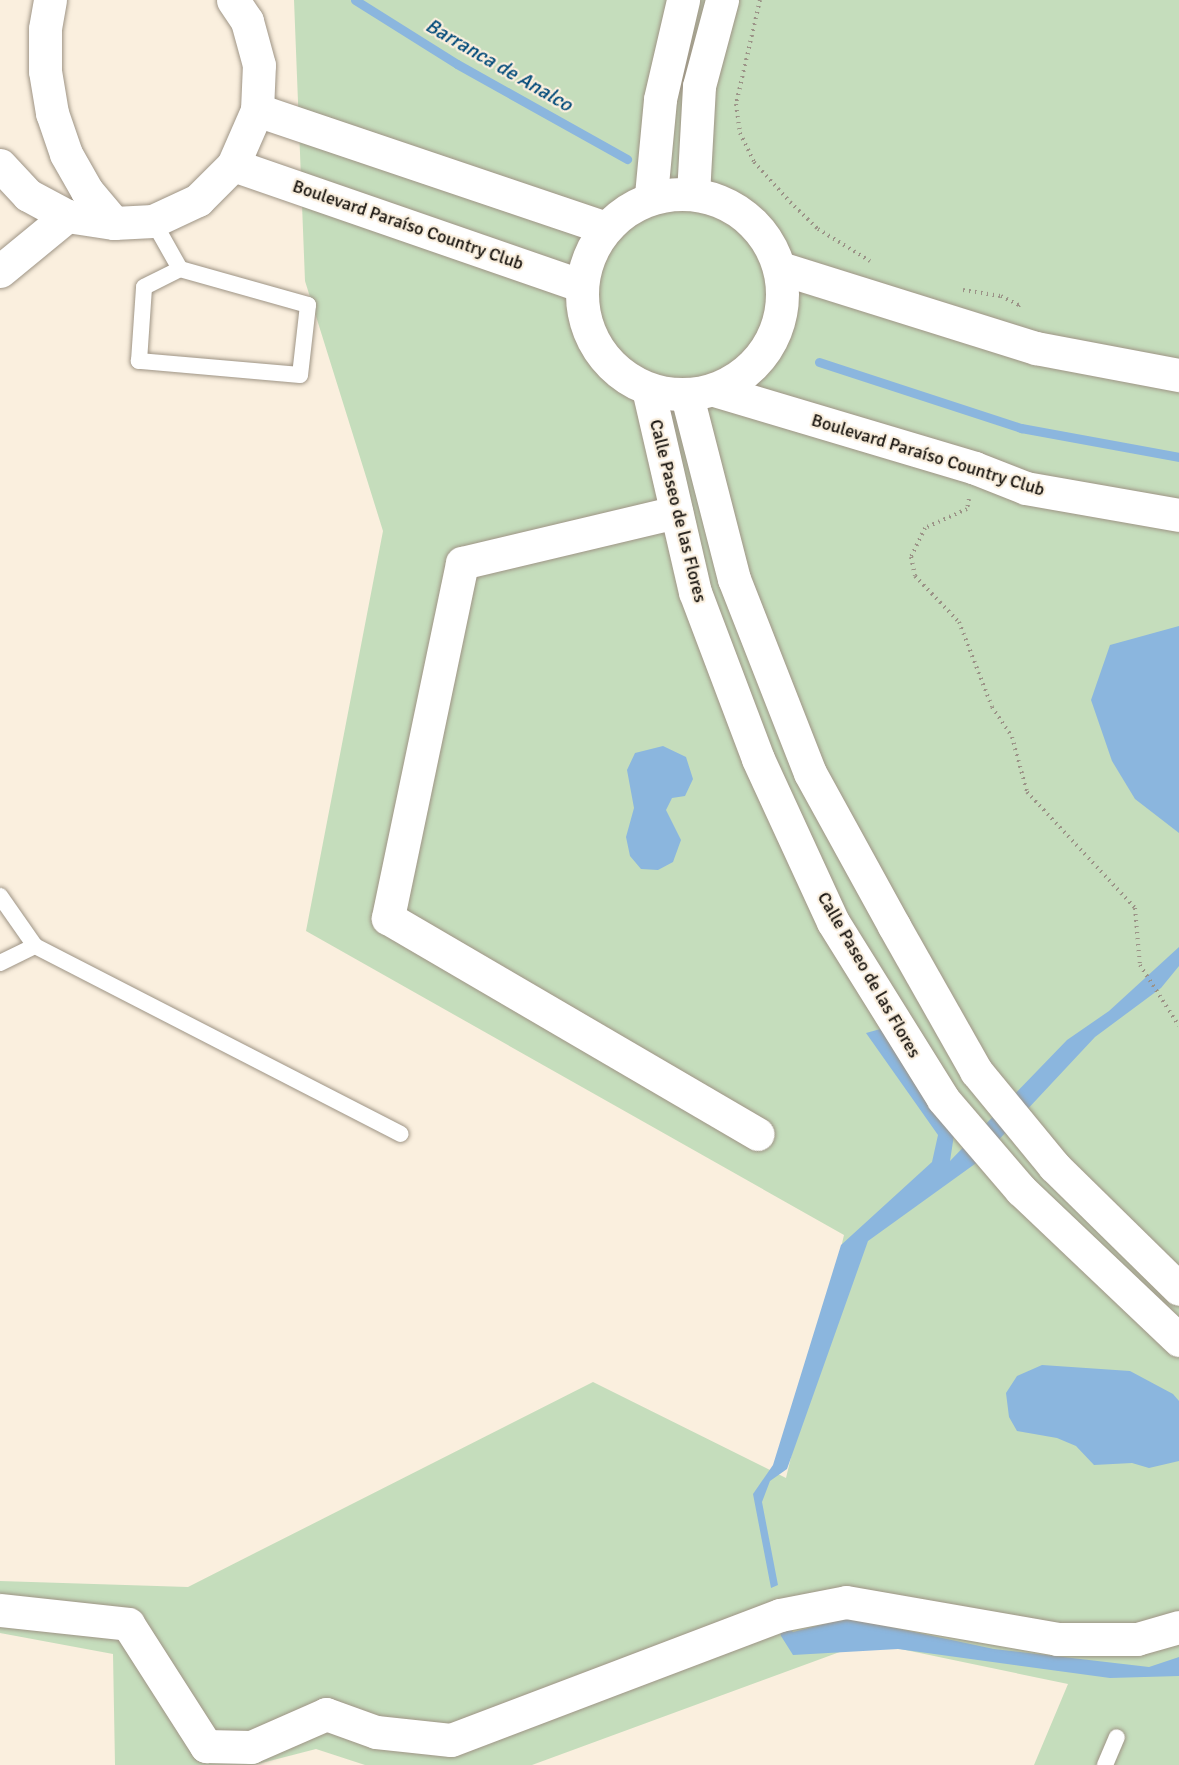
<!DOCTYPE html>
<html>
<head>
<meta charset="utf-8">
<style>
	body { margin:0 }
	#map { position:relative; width:1179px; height:1765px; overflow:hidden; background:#faefde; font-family:Signika,sans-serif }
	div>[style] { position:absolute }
	.green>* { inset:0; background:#c5ddbc }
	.water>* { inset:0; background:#8bb6de }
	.stream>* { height:9px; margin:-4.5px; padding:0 4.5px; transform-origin:4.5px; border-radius:4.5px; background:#8bb6de }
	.path>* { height:4px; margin-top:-2px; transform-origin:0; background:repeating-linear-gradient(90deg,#9b9387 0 1.5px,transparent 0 6px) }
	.roads { filter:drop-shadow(0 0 2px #9e9485) drop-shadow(0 0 2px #9e9485) }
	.service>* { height:16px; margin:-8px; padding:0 8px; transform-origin:8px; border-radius:8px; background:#fff }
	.minor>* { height:33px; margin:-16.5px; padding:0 16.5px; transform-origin:16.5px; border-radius:16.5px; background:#fff }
	.tertiary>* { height:33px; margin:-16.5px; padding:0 16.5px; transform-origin:16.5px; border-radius:16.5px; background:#fff }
	.tertiary>.ring { margin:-16.5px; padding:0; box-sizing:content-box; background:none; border:33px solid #fff; border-radius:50% }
	.secondary>* { height:33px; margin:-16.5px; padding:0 16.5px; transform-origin:16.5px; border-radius:16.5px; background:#fff }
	span { translate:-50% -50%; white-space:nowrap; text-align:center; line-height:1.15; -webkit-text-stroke:4.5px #faefde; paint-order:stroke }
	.street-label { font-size:18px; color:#16120d }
	.water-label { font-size:20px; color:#004979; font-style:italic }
</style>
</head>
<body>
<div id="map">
	<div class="green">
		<div style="clip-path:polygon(294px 0,1179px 0,1179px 1765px,1034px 1765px,1068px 1684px,867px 1642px,532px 1765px,365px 1765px,316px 1749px,254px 1765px,115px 1765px,113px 1654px,0 1633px,0 1581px,188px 1587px,593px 1382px,786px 1478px,844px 1235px,306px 931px,383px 531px,305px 281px)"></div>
	</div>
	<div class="water">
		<div style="clip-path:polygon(1179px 626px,1179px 833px,1135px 799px,1112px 761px,1091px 700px,1110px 645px)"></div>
		<div style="clip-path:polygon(663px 746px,686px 757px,693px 779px,685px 796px,672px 798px,666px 810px,681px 840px,673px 862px,658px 870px,641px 869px,630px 856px,626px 837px,634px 808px,627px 770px,635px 753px)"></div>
		<div style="clip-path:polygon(1179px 947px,1179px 966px,1161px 988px,1095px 1037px,979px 1161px,868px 1241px,787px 1469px,770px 1481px,762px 1502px,778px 1585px,771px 1588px,753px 1494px,773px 1465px,841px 1245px,932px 1162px,938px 1135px,866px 1033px,884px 1028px,954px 1135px,950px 1161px,1067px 1040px,1109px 1011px)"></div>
		<div style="clip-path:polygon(1042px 1365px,1130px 1371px,1173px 1394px,1179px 1401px,1179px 1461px,1149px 1468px,1132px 1463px,1094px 1465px,1076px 1446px,1057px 1438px,1017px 1431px,1009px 1417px,1006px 1393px,1017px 1376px)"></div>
		<div style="clip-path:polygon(777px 1617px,793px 1632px,848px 1618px,994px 1649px,1149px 1667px,1179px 1657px,1179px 1676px,1110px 1678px,898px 1649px,793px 1655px,781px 1636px)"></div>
	</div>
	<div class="stream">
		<div style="left:355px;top:0;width:120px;rotate:32.1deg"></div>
		<div style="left:457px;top:64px;width:195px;rotate:29.2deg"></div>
		<div style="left:819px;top:362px;width:213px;rotate:18.1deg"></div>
		<div style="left:1021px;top:428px;width:161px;rotate:10.4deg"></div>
	</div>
	<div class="path">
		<div style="left:760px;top:0;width:107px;rotate:103deg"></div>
		<div style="left:736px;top:104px;width:29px;rotate:82deg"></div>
		<div style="left:740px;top:133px;width:32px;rotate:64deg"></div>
		<div style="left:754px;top:162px;width:54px;rotate:48deg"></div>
		<div style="left:790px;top:202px;width:39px;rotate:44deg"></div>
		<div style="left:818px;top:229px;width:61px;rotate:31.6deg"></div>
		<div style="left:963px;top:290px;width:38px;rotate:9deg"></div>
		<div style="left:1001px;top:296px;width:20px;rotate:27deg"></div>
		<div style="left:1019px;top:305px;width:5px;rotate:112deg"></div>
		<div style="left:969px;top:499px;width:10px;rotate:101deg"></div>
		<div style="left:967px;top:509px;width:46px;rotate:155.7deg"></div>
		<div style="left:925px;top:528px;width:32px;rotate:116deg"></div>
		<div style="left:911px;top:557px;width:19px;rotate:78deg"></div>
		<div style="left:915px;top:576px;width:64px;rotate:46.3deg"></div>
		<div style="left:959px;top:622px;width:91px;rotate:68.8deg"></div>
		<div style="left:992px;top:707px;width:36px;rotate:56deg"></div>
		<div style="left:1012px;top:737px;width:57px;rotate:74.7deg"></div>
		<div style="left:1027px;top:792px;width:158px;rotate:47deg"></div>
		<div style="left:1135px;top:908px;width:57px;rotate:85deg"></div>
		<div style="left:1140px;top:965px;width:72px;rotate:57.4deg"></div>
	</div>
	<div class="roads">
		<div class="service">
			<div style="left:153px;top:221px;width:55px;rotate:60.6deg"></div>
			<div style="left:180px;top:269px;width:133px;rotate:15.7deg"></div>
			<div style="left:308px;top:305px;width:70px;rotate:96.5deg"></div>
			<div style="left:300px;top:375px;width:162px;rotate:-175deg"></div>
			<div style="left:139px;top:361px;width:74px;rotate:-86.1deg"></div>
			<div style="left:144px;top:287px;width:40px;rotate:-26.6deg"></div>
			<div style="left:0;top:896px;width:61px;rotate:55deg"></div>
			<div style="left:35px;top:946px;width:411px;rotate:27.2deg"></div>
			<div style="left:0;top:963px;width:39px;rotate:-26deg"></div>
			<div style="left:1105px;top:1765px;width:30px;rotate:-67deg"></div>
		</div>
		<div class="minor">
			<div style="left:780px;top:268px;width:268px;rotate:17.4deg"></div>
			<div style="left:1036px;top:348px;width:146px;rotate:10.7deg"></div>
			<div style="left:714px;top:390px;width:272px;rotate:16.6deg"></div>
			<div style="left:975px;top:468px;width:55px;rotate:21.4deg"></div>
			<div style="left:1026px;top:488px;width:155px;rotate:10deg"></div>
			<div style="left:676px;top:512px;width:220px;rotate:166.6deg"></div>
			<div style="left:462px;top:563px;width:363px;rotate:101.8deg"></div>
			<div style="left:388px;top:918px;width:428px;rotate:30.3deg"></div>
			<div style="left:0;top:1610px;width:129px;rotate:6.2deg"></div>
			<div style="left:128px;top:1624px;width:145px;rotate:57.4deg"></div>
			<div style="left:206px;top:1746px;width:45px;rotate:1.3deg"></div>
			<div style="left:251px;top:1747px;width:82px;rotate:-23.7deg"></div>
			<div style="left:326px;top:1714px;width:53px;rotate:19.8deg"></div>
			<div style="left:376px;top:1732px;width:75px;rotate:6.1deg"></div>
			<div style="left:451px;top:1740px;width:352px;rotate:-20.8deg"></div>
			<div style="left:780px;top:1615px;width:67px;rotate:-11.1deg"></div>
			<div style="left:846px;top:1602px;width:214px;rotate:9.9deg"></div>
			<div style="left:1057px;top:1639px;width:80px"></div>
			<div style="left:1137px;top:1639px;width:44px;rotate:-15.9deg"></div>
		</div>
		<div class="tertiary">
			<div style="left:50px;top:0;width:29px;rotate:100deg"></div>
			<div style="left:45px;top:29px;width:42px;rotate:90deg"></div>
			<div style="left:45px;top:71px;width:43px;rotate:80.5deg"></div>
			<div style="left:52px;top:113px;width:43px;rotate:71.1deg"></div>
			<div style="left:66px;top:154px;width:43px;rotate:60.4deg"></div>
			<div style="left:87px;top:191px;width:42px;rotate:49.8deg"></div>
			<div style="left:257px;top:110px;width:368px;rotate:18.7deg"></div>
			<div style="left:0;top:165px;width:41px;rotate:47deg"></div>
			<div style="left:28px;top:195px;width:44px;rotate:28.3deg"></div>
			<div style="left:67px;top:216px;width:48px;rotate:8.5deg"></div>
			<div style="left:114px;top:223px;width:39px;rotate:-3deg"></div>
			<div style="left:153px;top:221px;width:50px;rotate:-25deg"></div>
			<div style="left:198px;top:200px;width:49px;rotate:-45deg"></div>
			<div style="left:233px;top:165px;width:60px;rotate:-66.4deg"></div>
			<div style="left:257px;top:110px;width:45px;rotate:-87.5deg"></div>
			<div style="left:259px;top:65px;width:46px;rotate:-105.3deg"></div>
			<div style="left:247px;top:21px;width:25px;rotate:-124deg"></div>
			<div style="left:233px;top:165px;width:369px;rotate:19.1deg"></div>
			<div class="ring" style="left:582px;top:194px;width:167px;height:167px"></div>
			<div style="left:693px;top:194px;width:108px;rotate:-86.8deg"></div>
			<div style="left:699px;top:86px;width:89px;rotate:-75deg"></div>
			<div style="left:651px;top:195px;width:96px;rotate:-84.6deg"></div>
			<div style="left:660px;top:99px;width:102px;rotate:-76.9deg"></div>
			<div style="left:649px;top:393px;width:204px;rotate:77deg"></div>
			<div style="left:695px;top:592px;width:178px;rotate:69.3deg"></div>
			<div style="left:758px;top:759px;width:179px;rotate:65.3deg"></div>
			<div style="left:833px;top:922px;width:208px;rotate:58.1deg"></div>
			<div style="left:943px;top:1099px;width:120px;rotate:49.4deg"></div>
			<div style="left:1021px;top:1190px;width:218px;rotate:43.5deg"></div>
			<div style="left:687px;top:396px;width:189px;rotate:75.6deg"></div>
			<div style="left:734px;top:579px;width:208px;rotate:68.6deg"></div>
			<div style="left:810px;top:773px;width:175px;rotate:61.2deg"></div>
			<div style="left:894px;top:926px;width:167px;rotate:60.5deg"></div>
			<div style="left:976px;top:1071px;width:123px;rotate:50.6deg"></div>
			<div style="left:1054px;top:1166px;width:175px;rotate:44.5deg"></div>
		</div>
		<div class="secondary">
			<div style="left:0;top:271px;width:87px;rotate:-39.4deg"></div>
		</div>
	</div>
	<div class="street-label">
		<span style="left:408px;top:225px;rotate:19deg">Boulevard Paraíso Country Club</span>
		<span style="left:928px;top:455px;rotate:17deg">Boulevard Paraíso Country Club</span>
		<span style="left:678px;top:511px;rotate:76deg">Calle Paseo de las Flores</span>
		<span style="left:869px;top:975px;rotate:60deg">Calle Paseo de las Flores</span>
	</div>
	<div class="water-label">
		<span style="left:499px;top:65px;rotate:30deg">Barranca de Analco</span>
	</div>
</div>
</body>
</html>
